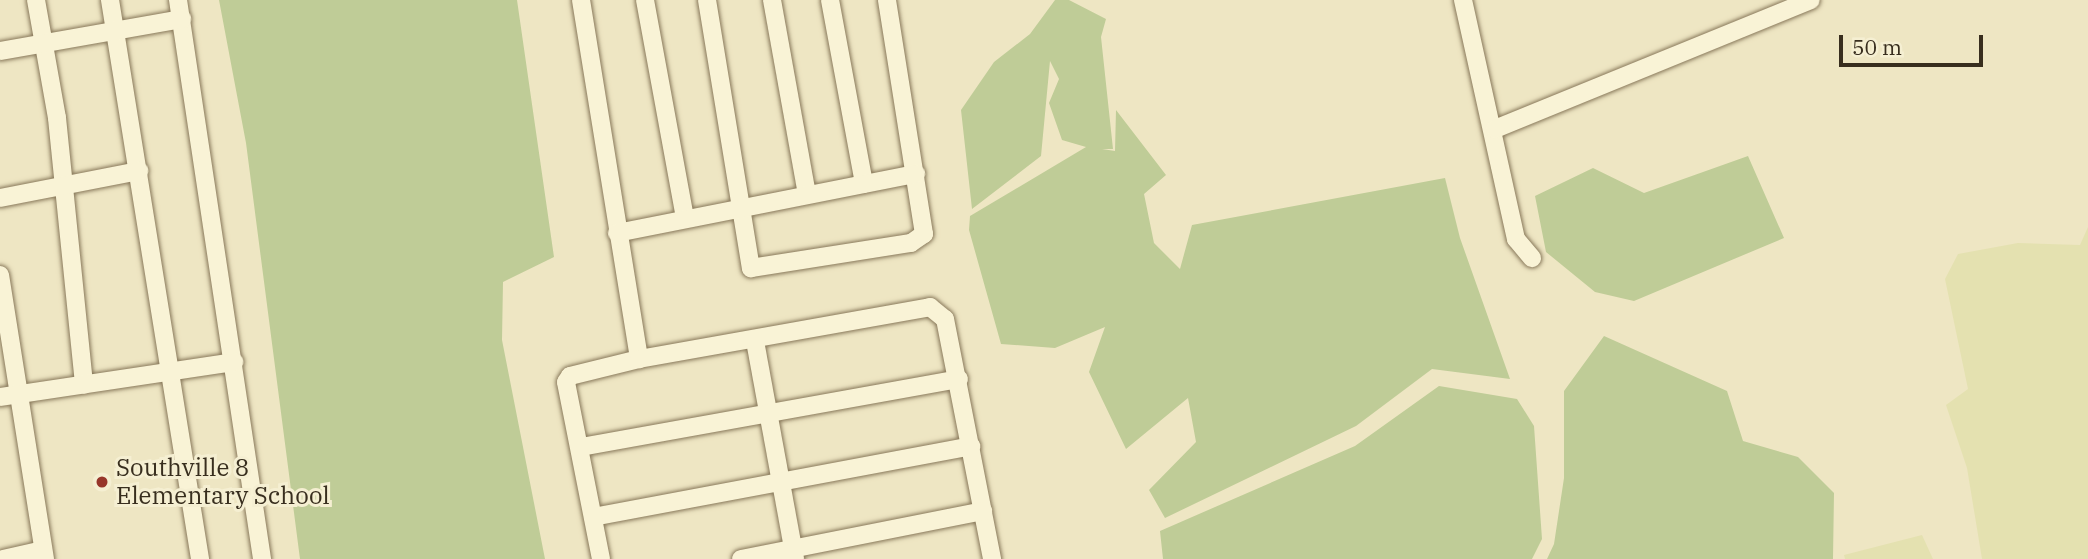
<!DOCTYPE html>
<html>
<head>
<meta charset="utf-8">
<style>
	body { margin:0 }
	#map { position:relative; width:2088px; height:559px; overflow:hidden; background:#eee6c3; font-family:"IBM Plex Serif",serif }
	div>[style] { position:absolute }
	.farmland>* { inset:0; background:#e4e1b0 }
	.green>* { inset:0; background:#bfcc97 }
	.roads { filter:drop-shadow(0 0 2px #88785a) drop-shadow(0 0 2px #88785a) }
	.street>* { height:18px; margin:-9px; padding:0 9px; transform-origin:9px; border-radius:9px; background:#f9f3d6 }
	.dots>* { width:19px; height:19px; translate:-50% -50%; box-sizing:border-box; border:4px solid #f5efd2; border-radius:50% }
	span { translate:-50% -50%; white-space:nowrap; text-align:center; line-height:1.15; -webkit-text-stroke:6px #f5efd2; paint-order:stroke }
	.poi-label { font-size:24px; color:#382e1e }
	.left { translate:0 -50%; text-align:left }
	.scale { position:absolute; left:1839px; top:35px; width:144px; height:32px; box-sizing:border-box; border:4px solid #382e1e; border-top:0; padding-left:9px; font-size:21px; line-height:24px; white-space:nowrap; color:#382e1e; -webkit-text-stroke:5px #f5efd2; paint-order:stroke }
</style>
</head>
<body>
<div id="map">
	<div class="farmland">
		<div style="clip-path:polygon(2088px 227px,2088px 559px,1982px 559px,1967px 468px,1946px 405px,1968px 389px,1945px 279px,1958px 254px,2018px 243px,2080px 245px)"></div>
		<div style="clip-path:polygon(1922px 535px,1933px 559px,1845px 559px,1844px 555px)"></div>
	</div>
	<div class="green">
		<div style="clip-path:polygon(219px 0,517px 0,554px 257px,503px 282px,502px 340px,545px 559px,300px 559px,246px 143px)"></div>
		<div style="clip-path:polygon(1055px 0,1069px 0,1106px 19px,1101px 37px,1113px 149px,1102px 149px,1115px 151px,1116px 110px,1166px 175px,1144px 194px,1154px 243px,1180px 269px,1192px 225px,1445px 178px,1460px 238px,1510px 379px,1432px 369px,1356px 426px,1165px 518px,1149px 490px,1196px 442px,1188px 398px,1126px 449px,1089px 372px,1105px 327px,1055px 348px,1001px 344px,969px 230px,970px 216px,1086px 147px,1062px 140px,1049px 103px,1059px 79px,1050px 61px,1041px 156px,972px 209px,961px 110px,994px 62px,1030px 34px)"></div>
		<div style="clip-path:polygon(1748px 156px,1784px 238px,1634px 301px,1595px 292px,1546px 252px,1535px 196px,1593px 168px,1644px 193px)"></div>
		<div style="clip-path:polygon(1604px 336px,1727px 391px,1743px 441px,1798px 457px,1834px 493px,1833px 559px,1547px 559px,1554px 544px,1564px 478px,1564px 391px)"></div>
		<div style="clip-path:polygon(1439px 386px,1517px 399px,1534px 426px,1542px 539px,1532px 559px,1163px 559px,1160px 531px,1355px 446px)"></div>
	</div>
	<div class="roads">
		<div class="street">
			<div style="left:36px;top:0;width:120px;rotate:79.9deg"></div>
			<div style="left:57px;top:118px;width:268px;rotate:84.2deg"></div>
			<div style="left:110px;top:0;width:566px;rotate:80.85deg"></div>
			<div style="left:178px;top:0;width:565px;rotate:81.45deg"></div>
			<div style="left:581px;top:0;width:364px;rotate:80.8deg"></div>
			<div style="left:645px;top:0;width:222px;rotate:79.6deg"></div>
			<div style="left:707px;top:0;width:272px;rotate:80.7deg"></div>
			<div style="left:751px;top:268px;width:162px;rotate:-8.9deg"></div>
			<div style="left:911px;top:243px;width:16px;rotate:-35deg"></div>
			<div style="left:924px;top:234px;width:237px;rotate:-99deg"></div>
			<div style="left:772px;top:0;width:197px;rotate:79.8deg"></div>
			<div style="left:830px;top:0;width:187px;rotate:79.5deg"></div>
			<div style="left:1463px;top:0;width:245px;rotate:77.5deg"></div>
			<div style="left:1516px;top:239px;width:25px;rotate:50deg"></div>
			<div style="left:0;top:51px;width:185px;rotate:-10deg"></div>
			<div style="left:1495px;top:129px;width:341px;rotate:-22.2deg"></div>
			<div style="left:0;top:198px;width:142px;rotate:-11deg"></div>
			<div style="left:617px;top:233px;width:305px;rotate:-11.2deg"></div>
			<div style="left:0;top:275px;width:288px;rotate:81deg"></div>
			<div style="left:755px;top:341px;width:222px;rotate:79.6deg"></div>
			<div style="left:0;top:397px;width:237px;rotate:-8.5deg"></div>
			<div style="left:581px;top:447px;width:384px;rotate:-10.2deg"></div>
			<div style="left:593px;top:517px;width:385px;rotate:-10.6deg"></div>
			<div style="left:3px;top:559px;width:41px;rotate:-12.7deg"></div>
			<div style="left:601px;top:559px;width:180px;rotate:-101.2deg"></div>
			<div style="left:566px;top:382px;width:7px;rotate:-56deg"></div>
			<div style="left:570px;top:376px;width:71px;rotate:-13.8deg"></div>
			<div style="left:639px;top:359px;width:296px;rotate:-10.1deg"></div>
			<div style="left:930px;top:307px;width:19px;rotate:39deg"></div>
			<div style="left:945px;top:319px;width:245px;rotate:78.9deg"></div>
			<div style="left:741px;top:559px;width:247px;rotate:-11.2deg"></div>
		</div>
	</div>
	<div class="dots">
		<div style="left:102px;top:482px;background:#97362a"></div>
	</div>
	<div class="poi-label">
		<span class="left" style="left:116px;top:482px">Southville 8<br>Elementary School</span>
	</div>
	<div class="scale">50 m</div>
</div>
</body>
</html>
